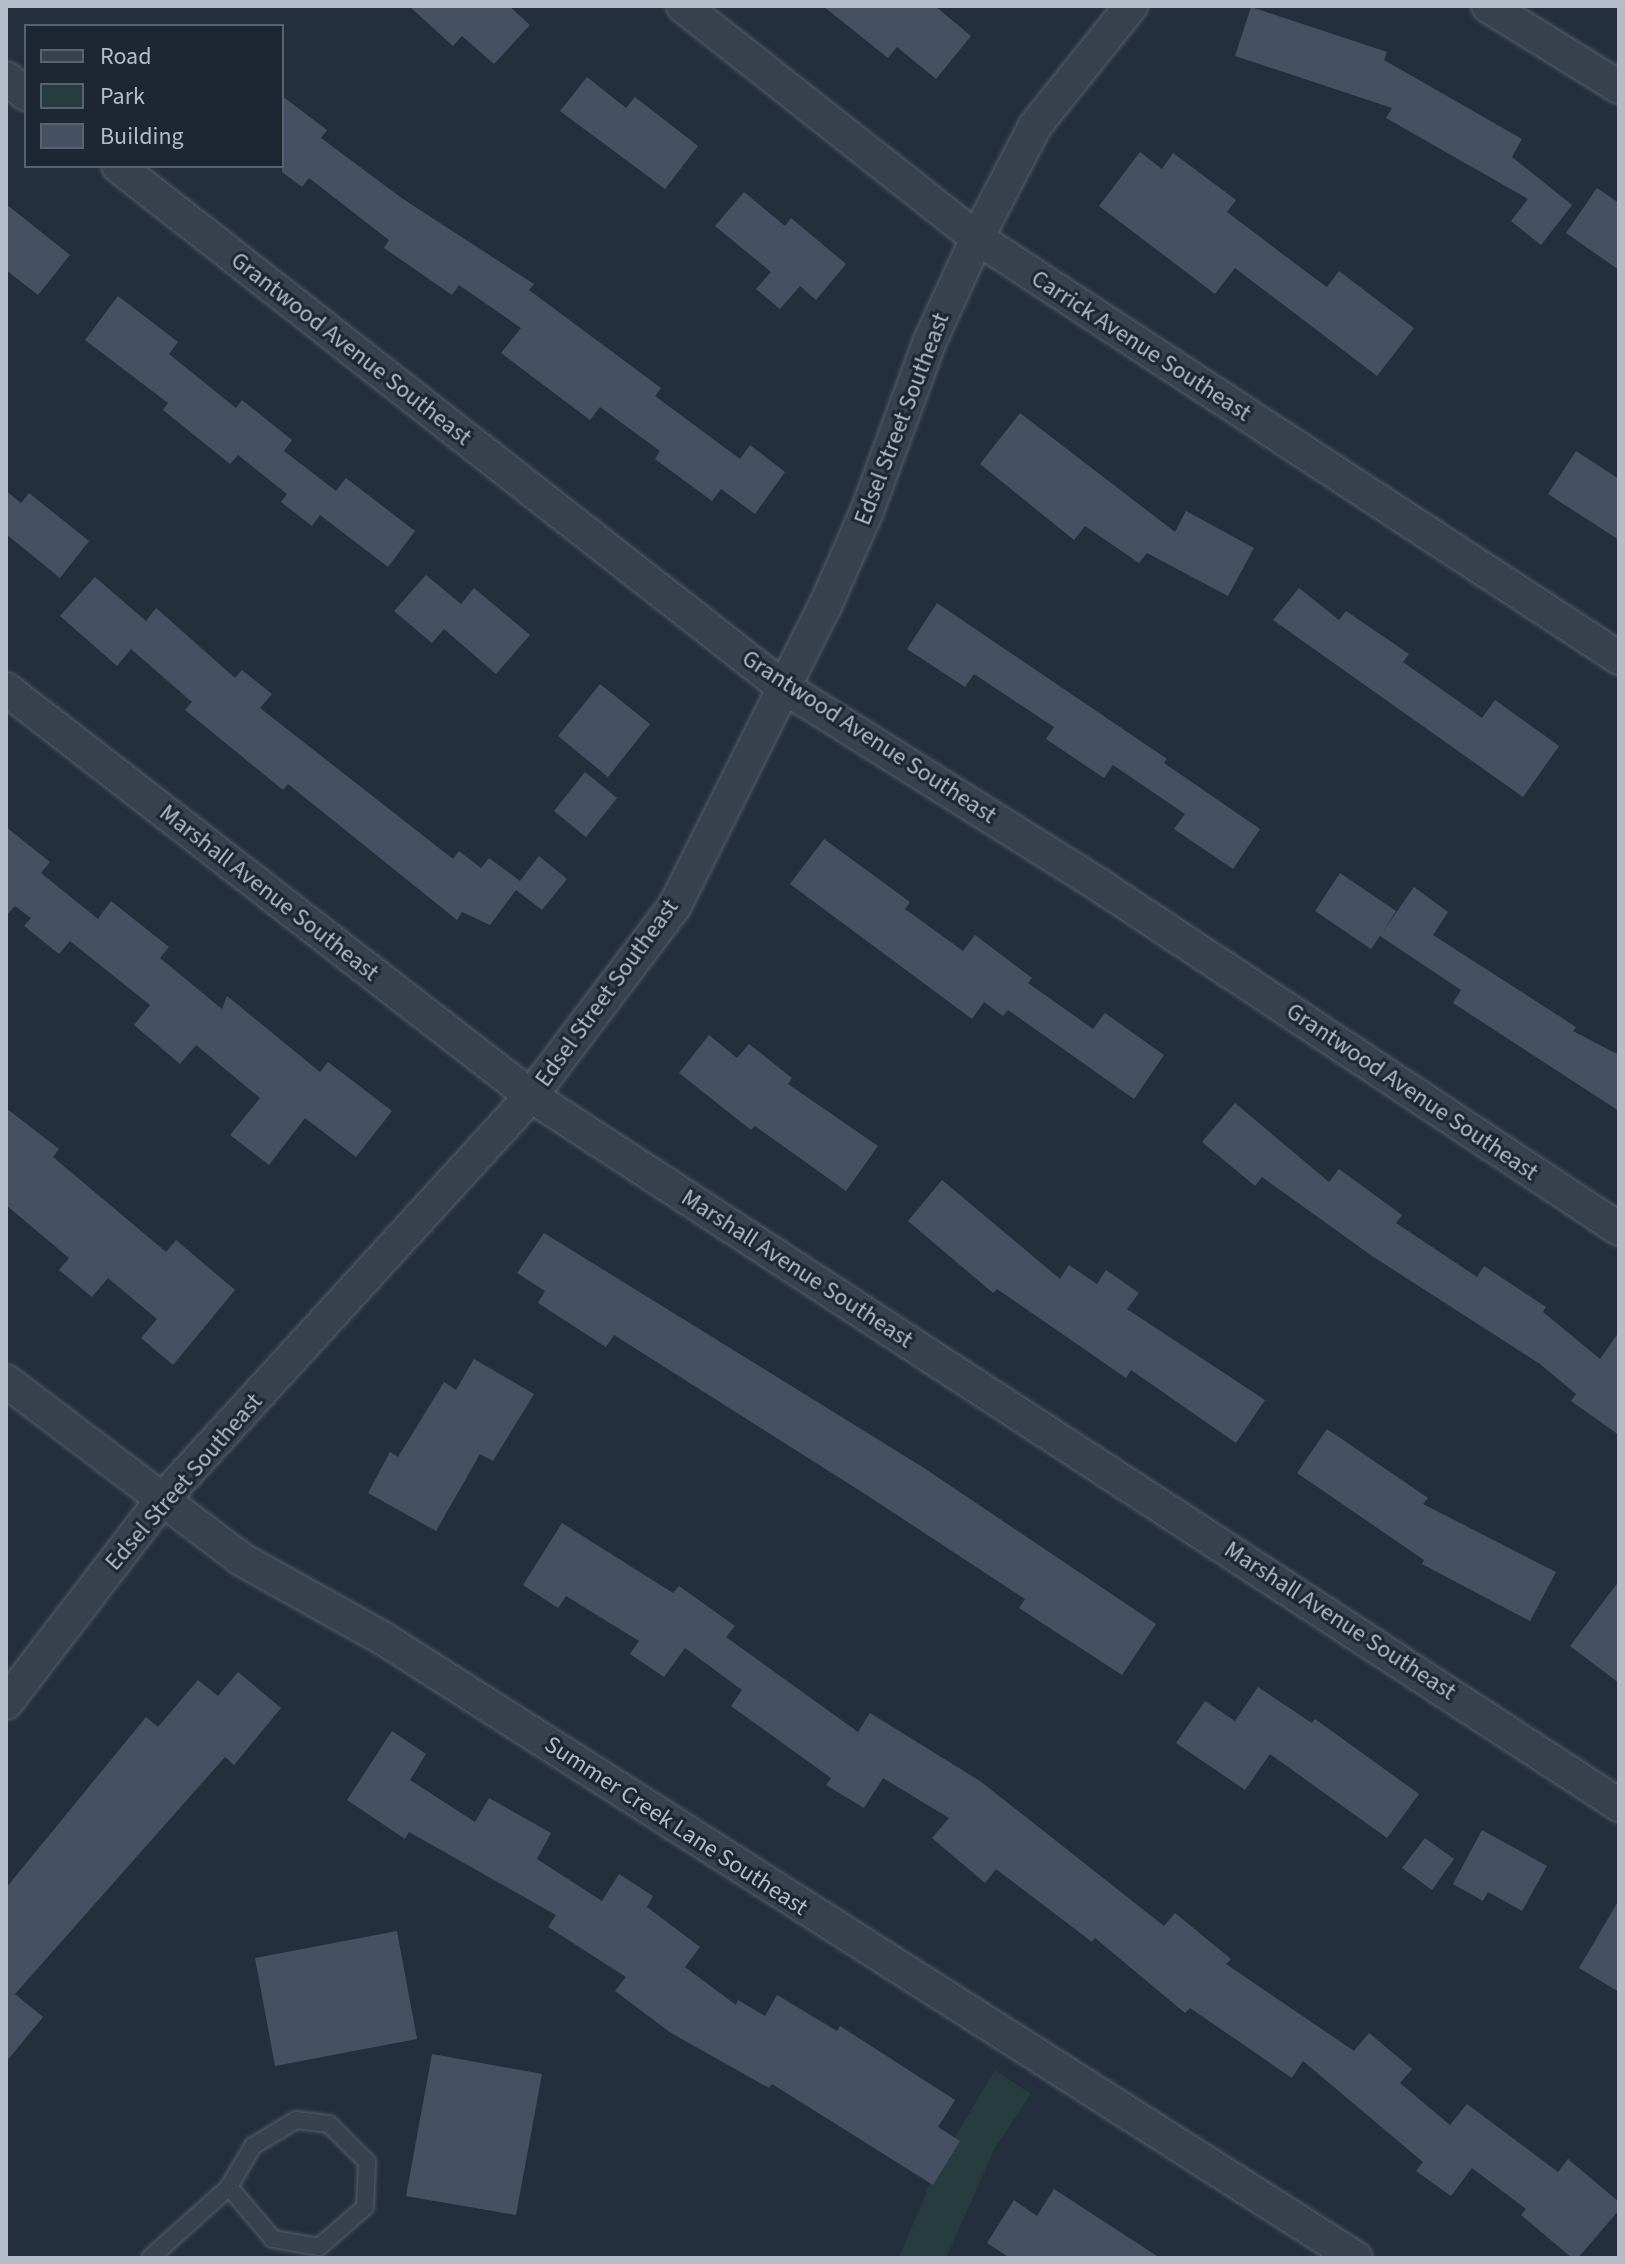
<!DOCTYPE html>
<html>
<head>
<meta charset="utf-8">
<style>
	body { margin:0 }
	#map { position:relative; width:1625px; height:2264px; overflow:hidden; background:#242f3e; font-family:"Source Sans 3",sans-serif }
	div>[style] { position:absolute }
	.green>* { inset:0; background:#263c3f }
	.building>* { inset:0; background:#455162 }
	.roads { filter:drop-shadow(0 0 2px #565f6c) drop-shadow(0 0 2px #565f6c) }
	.lane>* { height:16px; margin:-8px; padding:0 8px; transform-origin:8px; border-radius:8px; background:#38414e }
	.street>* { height:32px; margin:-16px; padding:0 16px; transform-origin:16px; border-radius:16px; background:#38414e }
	span { translate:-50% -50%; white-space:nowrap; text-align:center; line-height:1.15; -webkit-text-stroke:6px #1d2633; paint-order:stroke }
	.street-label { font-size:24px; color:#b4bcc9 }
	.frame { position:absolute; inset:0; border:8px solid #b4bcc9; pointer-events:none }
	.legend { position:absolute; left:24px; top:24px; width:260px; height:144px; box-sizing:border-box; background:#1d2633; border:2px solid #59626f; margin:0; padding:10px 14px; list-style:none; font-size:24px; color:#b4bcc9 }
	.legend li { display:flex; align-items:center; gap:16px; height:40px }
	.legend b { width:40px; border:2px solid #59626f }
</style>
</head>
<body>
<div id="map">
	<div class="green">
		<div style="clip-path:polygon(995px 2070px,1031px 2094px,994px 2150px,946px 2258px,899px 2258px,936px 2169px)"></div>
	</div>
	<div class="building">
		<div style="clip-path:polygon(409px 6px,509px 6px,530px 25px,494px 64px,462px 36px,453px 46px)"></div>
		<div style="clip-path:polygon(823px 6px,935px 6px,971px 36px,936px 79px,897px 47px,888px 58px)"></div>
		<div style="clip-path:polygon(1251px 7px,1387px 52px,1384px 60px,1522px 139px,1512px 157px,1572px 205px,1541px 245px,1511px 221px,1528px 199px,1386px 118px,1392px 108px,1235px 56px)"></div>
		<div style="clip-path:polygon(587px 77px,626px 108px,635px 97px,698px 146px,665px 189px,560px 111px)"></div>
		<div style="clip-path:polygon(282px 96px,327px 130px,321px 138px,403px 199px,534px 284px,529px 290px,661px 388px,655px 396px,740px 459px,750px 445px,785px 472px,755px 514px,721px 489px,712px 501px,655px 459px,660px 451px,600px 407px,590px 420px,501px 353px,521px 328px,459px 285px,452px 295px,384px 248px,389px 240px,309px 178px,302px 187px,282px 172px)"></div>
		<div style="clip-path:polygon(1140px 152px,1162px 169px,1173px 153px,1236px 200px,1227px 212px,1305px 271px,1327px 287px,1339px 271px,1414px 328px,1377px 376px,1235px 268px,1215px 294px,1099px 206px)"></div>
		<div style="clip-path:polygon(1597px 188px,1619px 203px,1619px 270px,1566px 233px)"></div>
		<div style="clip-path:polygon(744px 192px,785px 226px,791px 218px,846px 264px,816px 300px,800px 286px,780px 309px,756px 289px,771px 272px,715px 226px)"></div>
		<div style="clip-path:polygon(6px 204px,70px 255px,38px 295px,6px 270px)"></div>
		<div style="clip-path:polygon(118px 296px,178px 342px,169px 354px,236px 408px,242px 400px,292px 440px,284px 451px,336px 491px,346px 478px,415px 531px,388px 567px,320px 515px,312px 526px,281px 502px,287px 494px,238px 455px,230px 464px,163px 410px,168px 403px,85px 340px)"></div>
		<div style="clip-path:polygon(1020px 413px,1175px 532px,1186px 511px,1254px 548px,1228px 596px,1147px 553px,1139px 563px,1085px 526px,1074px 540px,980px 464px)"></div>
		<div style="clip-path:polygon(1576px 451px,1619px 479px,1619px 540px,1548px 494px)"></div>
		<div style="clip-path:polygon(6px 491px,21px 503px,29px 493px,89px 541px,60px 578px,6px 534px)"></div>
		<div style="clip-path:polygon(426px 575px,461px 604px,474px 588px,530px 635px,496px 674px,444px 629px,432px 643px,394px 611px)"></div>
		<div style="clip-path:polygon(95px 577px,146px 621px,156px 608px,235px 678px,242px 670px,272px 694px,260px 708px,453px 859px,459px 851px,481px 868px,489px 858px,520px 881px,539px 856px,567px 879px,542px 910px,516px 890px,490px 925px,462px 912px,457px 920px,288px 784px,283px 790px,185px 710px,192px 702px,131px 649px,117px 666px,60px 616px)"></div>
		<div style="clip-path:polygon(1299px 588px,1339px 620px,1346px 611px,1409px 654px,1403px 662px,1482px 718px,1495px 700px,1559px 746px,1523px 797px,1273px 620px)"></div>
		<div style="clip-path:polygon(937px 603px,1167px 759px,1164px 763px,1260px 829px,1233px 869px,1174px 829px,1185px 814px,1113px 765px,1104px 778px,1046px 739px,1054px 727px,974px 674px,965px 687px,907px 649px)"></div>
		<div style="clip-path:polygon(600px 684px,650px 724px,608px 777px,558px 736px)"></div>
		<div style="clip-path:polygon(585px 772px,617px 798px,586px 837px,554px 811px)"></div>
		<div style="clip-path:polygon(6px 827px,50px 862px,41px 873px,98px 919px,111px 901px,169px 947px,160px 958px,222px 1009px,227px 996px,320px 1072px,328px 1062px,392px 1111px,356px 1157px,305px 1118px,269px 1165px,230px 1135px,260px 1098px,196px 1045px,180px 1064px,134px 1025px,150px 1005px,70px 941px,59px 954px,24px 926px,31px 918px,15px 906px,6px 916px)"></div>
		<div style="clip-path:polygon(824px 839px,910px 902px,905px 909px,963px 951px,975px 935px,1032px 978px,1028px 983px,1093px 1029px,1105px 1013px,1164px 1055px,1134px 1099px,1008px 1010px,1003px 1016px,984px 1002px,972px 1019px,790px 884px)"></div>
		<div style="clip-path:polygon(1340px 873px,1396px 911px,1382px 933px,1414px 887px,1448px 912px,1433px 935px,1576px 1027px,1573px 1031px,1619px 1055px,1619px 1111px,1453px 1003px,1461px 990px,1380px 936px,1371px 949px,1315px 911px)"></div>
		<div style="clip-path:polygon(709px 1035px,737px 1058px,749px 1044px,792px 1078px,788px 1084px,878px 1146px,846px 1191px,755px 1126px,751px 1130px,679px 1073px)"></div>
		<div style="clip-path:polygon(1235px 1103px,1329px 1182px,1339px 1169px,1402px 1215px,1396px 1223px,1477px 1277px,1484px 1266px,1546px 1307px,1543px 1312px,1600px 1359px,1619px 1332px,1619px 1435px,1571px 1401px,1576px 1394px,1540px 1364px,1372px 1256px,1262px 1177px,1255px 1186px,1202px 1142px)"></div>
		<div style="clip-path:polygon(6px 1108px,59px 1149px,53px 1157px,166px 1252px,176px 1240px,235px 1290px,173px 1365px,141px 1338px,157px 1319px,108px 1278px,92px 1297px,59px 1270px,69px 1258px,6px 1205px)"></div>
		<div style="clip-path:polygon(942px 1180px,1060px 1279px,1069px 1265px,1097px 1284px,1106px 1270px,1139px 1293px,1127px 1309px,1265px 1400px,1236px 1443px,1131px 1370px,1126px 1378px,997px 1289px,993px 1293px,908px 1221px)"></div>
		<div style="clip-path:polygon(544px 1233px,924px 1468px,1156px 1624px,1122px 1675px,1019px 1608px,1025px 1599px,865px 1494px,614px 1335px,606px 1347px,538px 1303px,545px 1291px,517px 1273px)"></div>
		<div style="clip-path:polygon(474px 1359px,534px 1394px,493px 1461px,480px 1454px,436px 1531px,368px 1493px,390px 1452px,398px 1457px,444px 1382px,456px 1390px)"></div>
		<div style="clip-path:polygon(1327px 1429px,1428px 1498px,1423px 1504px,1556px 1572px,1530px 1621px,1422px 1564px,1424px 1560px,1297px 1473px)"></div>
		<div style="clip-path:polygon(562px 1523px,673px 1593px,679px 1586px,735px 1626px,726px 1637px,858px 1732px,870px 1713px,980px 1781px,1164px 1926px,1175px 1913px,1231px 1959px,1226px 1964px,1354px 2051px,1369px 2033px,1412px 2069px,1400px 2083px,1450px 2125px,1467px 2104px,1558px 2172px,1568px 2159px,1619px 2202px,1619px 2210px,1578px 2258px,1572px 2258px,1521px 2215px,1526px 2209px,1472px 2168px,1451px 2196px,1416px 2171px,1423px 2162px,1303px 2061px,1292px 2078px,1190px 2008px,1185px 2013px,1095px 1938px,1092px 1942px,996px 1869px,985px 1883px,932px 1838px,949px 1818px,883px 1778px,864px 1808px,826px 1785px,831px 1778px,731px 1706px,742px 1690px,685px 1648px,664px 1677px,630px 1654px,639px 1641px,566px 1596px,558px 1608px,523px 1585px)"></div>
		<div style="clip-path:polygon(1619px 1581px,1619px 1683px,1570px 1646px)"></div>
		<div style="clip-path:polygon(238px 1672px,281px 1708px,234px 1765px,225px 1757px,15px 1994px,43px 2017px,6px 2062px,6px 1888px,146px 1717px,158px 1727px,198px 1680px,218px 1696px)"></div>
		<div style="clip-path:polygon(1258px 1687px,1312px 1723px,1315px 1719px,1419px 1794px,1387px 1838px,1270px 1754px,1245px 1790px,1176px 1743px,1205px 1701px,1235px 1721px)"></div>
		<div style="clip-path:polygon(392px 1731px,426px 1754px,410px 1780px,475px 1822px,489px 1798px,551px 1833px,537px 1859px,602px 1901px,619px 1874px,653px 1896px,647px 1907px,700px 1947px,685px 1967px,736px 2005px,738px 2000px,765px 2016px,777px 1995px,837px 2031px,840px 2026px,955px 2100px,938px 2127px,960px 2141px,933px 2185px,772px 2084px,769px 2088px,671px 2033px,615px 1991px,626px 1977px,548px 1927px,556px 1915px,409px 1832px,405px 1839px,347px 1800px)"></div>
		<div style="clip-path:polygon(1482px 1830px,1547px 1866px,1522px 1911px,1488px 1892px,1483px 1901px,1453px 1884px)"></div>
		<div style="clip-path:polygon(1425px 1838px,1454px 1859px,1432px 1890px,1402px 1868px)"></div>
		<div style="clip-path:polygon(1619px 1900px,1619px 1992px,1579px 1968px)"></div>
		<div style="clip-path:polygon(397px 1931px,417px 2039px,275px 2066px,255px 1958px)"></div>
		<div style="clip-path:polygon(432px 2054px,542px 2074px,516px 2215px,406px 2196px)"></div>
		<div style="clip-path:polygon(1054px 2189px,1160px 2258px,1010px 2258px,987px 2243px,1014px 2200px,1037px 2216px)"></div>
	</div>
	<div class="roads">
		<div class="lane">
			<div style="left:150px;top:2258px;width:106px;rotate:-41.9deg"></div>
			<div style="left:229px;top:2187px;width:48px;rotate:-59.7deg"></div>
			<div style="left:253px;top:2146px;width:50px;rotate:-31.2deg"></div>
			<div style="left:296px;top:2120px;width:33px;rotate:7deg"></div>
			<div style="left:329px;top:2124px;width:54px;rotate:45deg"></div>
			<div style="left:367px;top:2162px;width:45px;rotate:92.5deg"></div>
			<div style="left:365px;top:2207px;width:61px;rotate:139deg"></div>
			<div style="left:319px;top:2247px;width:47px;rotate:-170.1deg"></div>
			<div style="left:273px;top:2239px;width:68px;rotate:-130.2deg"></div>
		</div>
		<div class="street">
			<div style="left:683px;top:6px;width:375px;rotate:38.3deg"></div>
			<div style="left:977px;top:238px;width:767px;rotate:33.19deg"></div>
			<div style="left:1488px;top:6px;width:154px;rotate:31.7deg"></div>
			<div style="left:6px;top:78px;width:26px;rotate:39deg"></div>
			<div style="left:118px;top:166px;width:843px;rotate:38.07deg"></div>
			<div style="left:782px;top:686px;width:378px;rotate:32.1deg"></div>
			<div style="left:1102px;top:887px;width:620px;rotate:33.48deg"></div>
			<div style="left:6px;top:689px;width:664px;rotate:37.78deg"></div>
			<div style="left:531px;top:1096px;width:1299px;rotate:33.09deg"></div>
			<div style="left:6px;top:1381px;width:295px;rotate:37.1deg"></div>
			<div style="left:241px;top:1559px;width:164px;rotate:29.2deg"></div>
			<div style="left:384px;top:1639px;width:1152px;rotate:32.49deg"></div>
			<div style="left:6px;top:1703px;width:255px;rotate:-52.5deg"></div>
			<div style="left:161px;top:1501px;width:549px;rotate:-47.59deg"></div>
			<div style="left:531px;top:1096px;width:237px;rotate:-52.9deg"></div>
			<div style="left:674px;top:907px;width:337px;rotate:-63.4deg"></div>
			<div style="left:825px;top:606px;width:104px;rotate:-66.1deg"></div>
			<div style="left:867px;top:511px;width:179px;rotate:-69.7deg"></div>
			<div style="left:929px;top:343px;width:115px;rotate:-65.4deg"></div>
			<div style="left:977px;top:238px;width:126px;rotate:-62.6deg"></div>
			<div style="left:1035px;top:126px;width:154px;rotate:-51.3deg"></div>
		</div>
	</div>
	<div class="street-label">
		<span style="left:1141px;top:346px;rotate:33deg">Carrick Avenue Southeast</span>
		<span style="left:351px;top:349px;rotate:38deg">Grantwood Avenue Southeast</span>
		<span style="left:902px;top:419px;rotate:-69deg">Edsel Street Southeast</span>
		<span style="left:869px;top:737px;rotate:33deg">Grantwood Avenue Southeast</span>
		<span style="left:269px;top:893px;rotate:38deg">Marshall Avenue Southeast</span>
		<span style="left:607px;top:993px;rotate:-54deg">Edsel Street Southeast</span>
		<span style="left:1412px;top:1092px;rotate:34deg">Grantwood Avenue Southeast</span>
		<span style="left:797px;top:1269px;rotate:33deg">Marshall Avenue Southeast</span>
		<span style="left:184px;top:1482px;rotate:-49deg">Edsel Street Southeast</span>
		<span style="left:1340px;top:1621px;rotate:33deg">Marshall Avenue Southeast</span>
		<span style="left:676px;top:1826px;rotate:33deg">Summer Creek Lane Southeast</span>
	</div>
	<div class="frame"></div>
	<ul class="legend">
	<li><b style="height:10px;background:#38414e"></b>Road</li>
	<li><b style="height:22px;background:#263c3f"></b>Park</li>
	<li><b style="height:22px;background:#455162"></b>Building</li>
	</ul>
</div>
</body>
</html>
